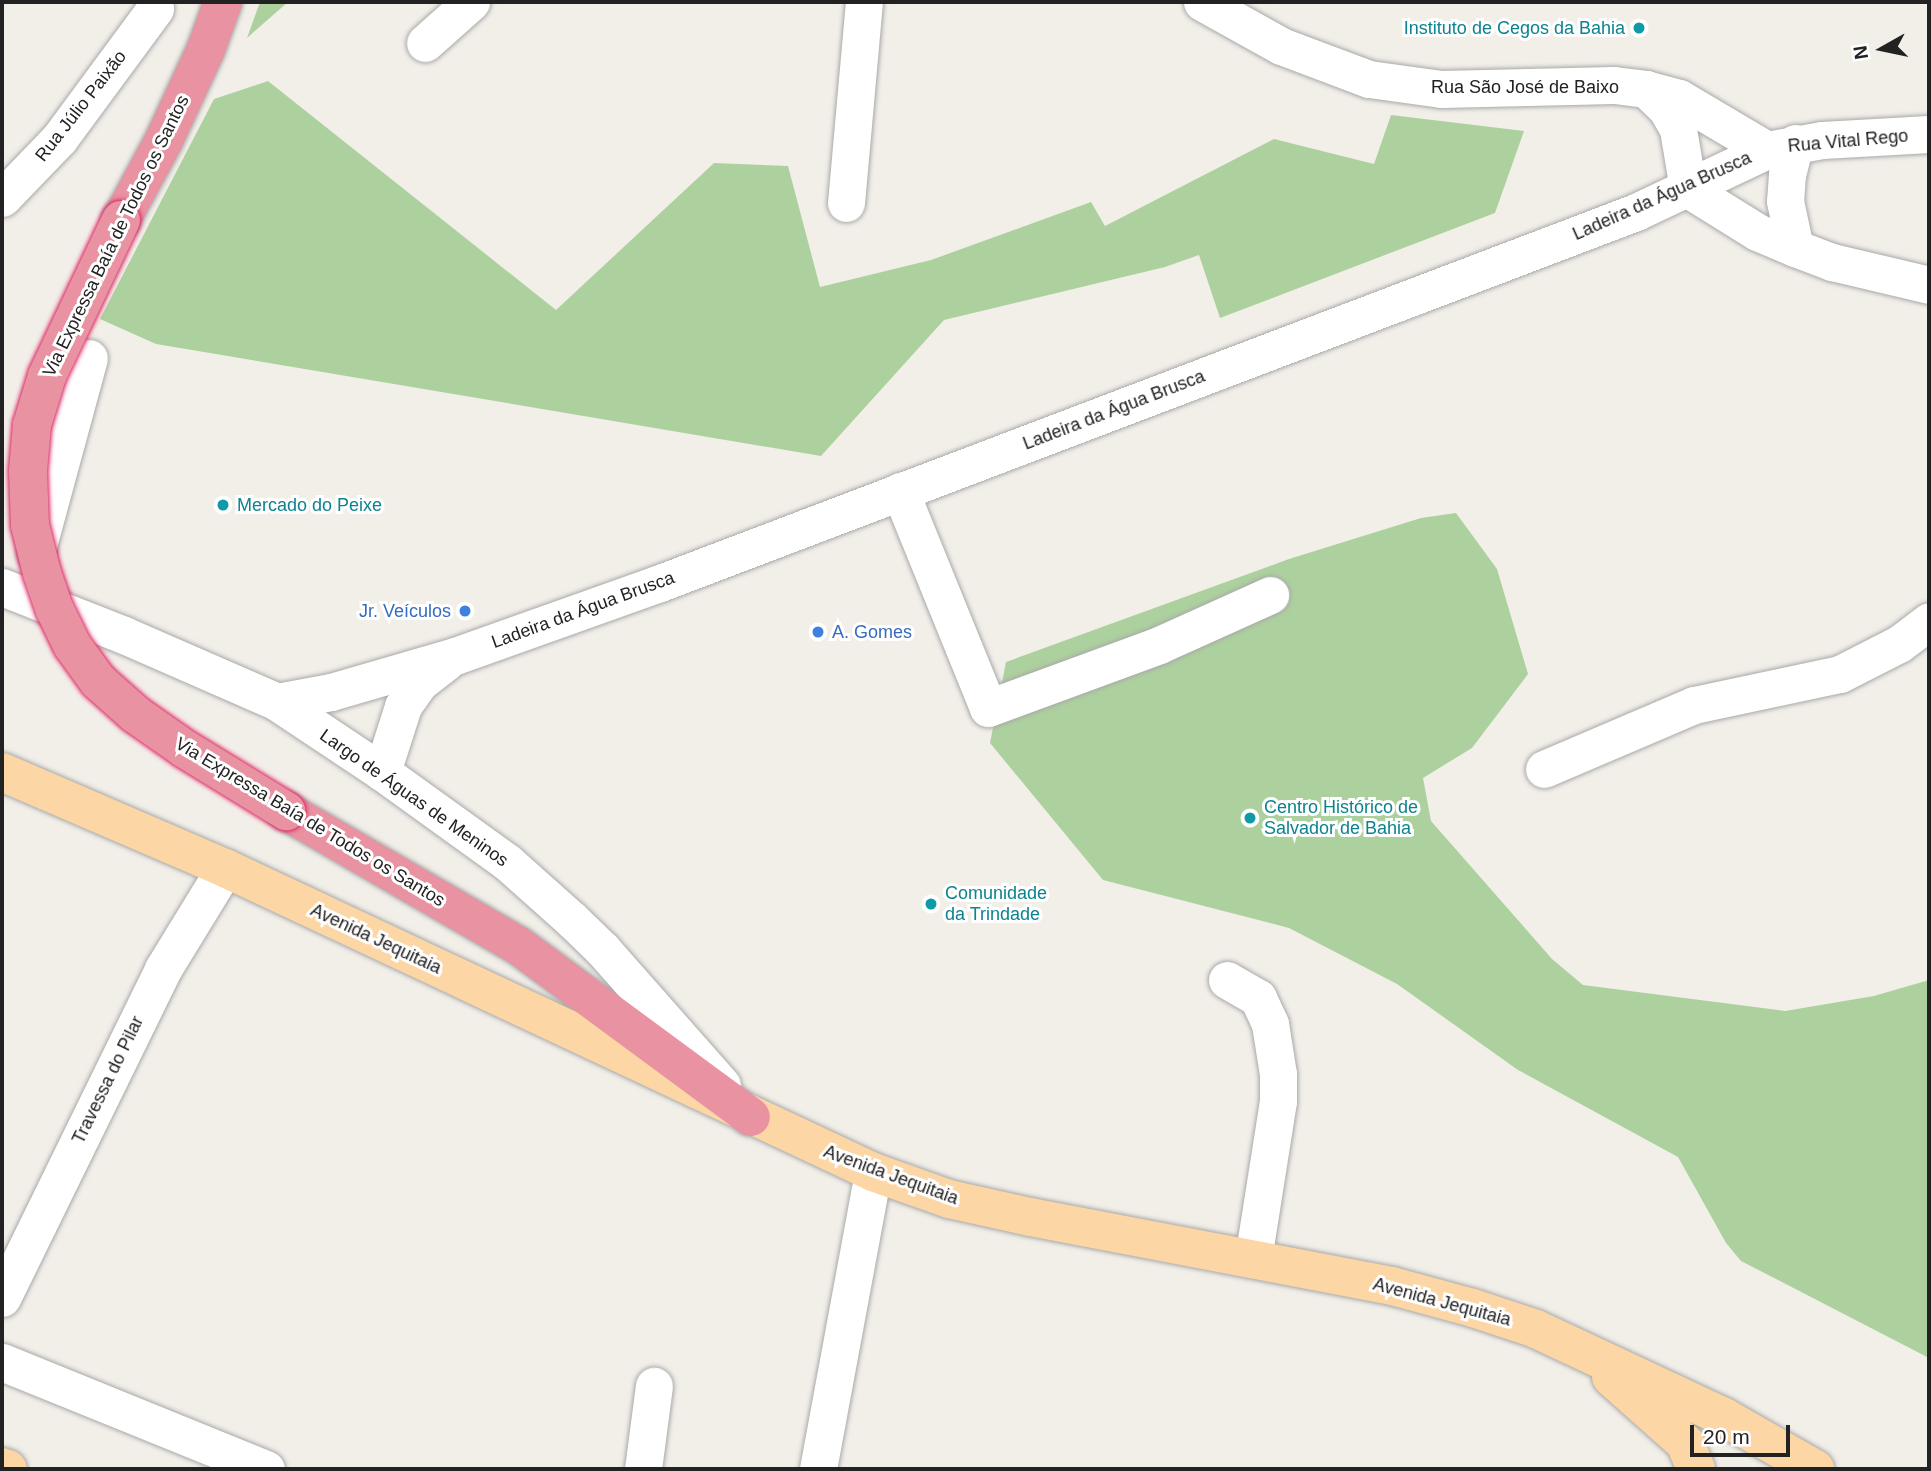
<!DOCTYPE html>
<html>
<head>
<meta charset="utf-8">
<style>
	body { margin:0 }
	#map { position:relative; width:1931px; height:1471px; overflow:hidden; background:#f2efe9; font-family:Arial,sans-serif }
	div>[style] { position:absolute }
	.forest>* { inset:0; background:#add19e }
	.roads { filter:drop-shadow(0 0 2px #a9a9a9) drop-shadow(0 0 2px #a9a9a9) }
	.minor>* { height:37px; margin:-18.5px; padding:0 18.5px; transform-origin:18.5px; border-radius:18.5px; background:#fff }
	.major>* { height:38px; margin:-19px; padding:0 19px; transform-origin:19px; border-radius:19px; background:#fcd6a4 }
	.highway>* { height:38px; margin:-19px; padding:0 19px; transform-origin:19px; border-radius:19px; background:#e892a2 }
	.bridges { filter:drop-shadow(0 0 2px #dc2a67) drop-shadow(0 0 2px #dc2a67) }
	.highway-bridge>* { height:38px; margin:-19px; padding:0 19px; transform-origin:19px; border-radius:19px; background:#e892a2 }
	.dots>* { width:19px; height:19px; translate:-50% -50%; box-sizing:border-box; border:4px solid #fff; border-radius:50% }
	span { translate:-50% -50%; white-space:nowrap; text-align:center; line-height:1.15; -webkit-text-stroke:6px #fff; paint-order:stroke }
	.culture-label { font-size:18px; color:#0d838f }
	.right { translate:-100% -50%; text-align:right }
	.left { translate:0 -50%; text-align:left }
	.street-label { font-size:18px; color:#222 }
	.shop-label { font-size:18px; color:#366cbe }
	.frame { position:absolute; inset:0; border:4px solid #222; pointer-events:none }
	.north { position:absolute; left:1847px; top:14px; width:70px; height:70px; -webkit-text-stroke:5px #fff; paint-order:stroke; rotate:261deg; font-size:19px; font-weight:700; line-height:28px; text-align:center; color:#222 }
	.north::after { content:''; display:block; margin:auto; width:24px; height:32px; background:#222; clip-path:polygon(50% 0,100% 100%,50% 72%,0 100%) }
	.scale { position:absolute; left:1690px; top:1425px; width:100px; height:32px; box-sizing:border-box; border:4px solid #222; border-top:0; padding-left:9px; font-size:21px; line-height:24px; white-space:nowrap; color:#222; -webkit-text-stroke:5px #fff; paint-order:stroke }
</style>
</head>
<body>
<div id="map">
	<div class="forest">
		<div style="clip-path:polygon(260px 2px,288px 2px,247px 38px)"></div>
		<div style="clip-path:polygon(268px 81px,556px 310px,714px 163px,788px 166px,820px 287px,931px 260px,1091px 202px,1105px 226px,1274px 139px,1374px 164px,1391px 115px,1524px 131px,1495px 213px,1220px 318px,1199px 255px,1165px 267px,944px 320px,821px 456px,156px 344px,100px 319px,214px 99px)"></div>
		<div style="clip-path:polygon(1456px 513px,1497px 569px,1528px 674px,1472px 748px,1423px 778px,1431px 821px,1552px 959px,1583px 985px,1785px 1011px,1874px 996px,1929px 980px,1929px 1358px,1741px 1261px,1726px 1243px,1678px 1157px,1518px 1070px,1397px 984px,1289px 928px,1103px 880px,990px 743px,1006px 662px,1289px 559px,1421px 518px)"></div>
	</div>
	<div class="roads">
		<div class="minor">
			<div style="left:1202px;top:2px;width:90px;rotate:29.1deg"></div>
			<div style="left:1281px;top:46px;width:94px;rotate:20.6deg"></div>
			<div style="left:1369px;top:79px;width:73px;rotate:7.9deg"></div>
			<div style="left:1441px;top:89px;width:173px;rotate:-1.3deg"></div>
			<div style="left:1614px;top:85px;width:32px;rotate:7deg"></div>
			<div style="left:1646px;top:89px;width:34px;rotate:15deg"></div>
			<div style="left:1679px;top:98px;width:102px;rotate:30.6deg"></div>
			<div style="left:425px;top:43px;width:62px;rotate:-41.7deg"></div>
			<div style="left:1646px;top:89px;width:28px;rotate:44deg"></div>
			<div style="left:1666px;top:108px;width:24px;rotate:60deg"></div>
			<div style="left:1678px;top:129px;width:61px;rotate:80.5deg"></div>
			<div style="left:1795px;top:143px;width:32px;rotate:104deg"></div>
			<div style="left:1787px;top:174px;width:27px;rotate:94deg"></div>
			<div style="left:1785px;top:201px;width:48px;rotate:78deg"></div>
			<div style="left:1688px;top:189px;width:81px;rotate:31.9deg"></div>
			<div style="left:1757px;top:232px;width:41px;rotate:22.8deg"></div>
			<div style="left:1795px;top:248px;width:40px;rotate:21deg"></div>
			<div style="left:1832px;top:262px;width:100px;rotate:13.3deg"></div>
			<div style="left:2px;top:198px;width:82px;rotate:-46deg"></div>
			<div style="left:59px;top:139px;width:162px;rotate:-53.6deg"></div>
			<div style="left:846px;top:203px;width:202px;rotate:-84.9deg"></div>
			<div style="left:900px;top:491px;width:234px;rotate:67.9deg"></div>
			<div style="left:988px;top:708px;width:182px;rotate:-20.2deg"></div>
			<div style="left:1159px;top:645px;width:122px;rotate:-24.2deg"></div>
			<div style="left:36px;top:553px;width:202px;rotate:-74.8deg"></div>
			<div style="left:2px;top:587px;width:131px;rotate:21.5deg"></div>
			<div style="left:124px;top:635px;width:167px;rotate:23.6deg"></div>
			<div style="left:277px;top:702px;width:126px;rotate:33.7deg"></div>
			<div style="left:382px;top:772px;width:154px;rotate:35.8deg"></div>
			<div style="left:507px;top:862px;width:86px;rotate:41.7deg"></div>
			<div style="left:571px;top:919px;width:45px;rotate:44.1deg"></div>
			<div style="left:603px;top:950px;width:180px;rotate:48.6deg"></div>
			<div style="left:277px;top:702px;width:55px;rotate:-10.5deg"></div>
			<div style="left:331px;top:692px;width:129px;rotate:-16.2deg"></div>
			<div style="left:455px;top:656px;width:218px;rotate:-19.6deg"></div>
			<div style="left:660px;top:583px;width:1044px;rotate:-20.81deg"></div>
			<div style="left:1636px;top:212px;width:145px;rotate:-25.3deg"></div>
			<div style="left:1767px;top:150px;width:56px;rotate:-10.3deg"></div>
			<div style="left:1822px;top:140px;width:107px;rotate:-3.2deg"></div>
			<div style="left:1544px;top:769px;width:163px;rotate:-23.1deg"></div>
			<div style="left:1694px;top:705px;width:149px;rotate:-12deg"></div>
			<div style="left:1840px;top:674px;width:66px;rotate:-27deg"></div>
			<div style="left:1899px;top:644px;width:38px;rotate:-37deg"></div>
			<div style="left:382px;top:772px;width:69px;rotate:-72.3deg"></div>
			<div style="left:403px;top:706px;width:28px;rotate:-55deg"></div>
			<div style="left:419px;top:683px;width:34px;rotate:-38deg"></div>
			<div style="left:1227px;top:980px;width:36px;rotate:30deg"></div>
			<div style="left:1258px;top:998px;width:29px;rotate:65deg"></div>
			<div style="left:1270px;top:1024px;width:51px;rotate:80.9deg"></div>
			<div style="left:1278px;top:1074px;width:27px;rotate:90deg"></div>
			<div style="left:1278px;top:1101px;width:160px;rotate:99deg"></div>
			<div style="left:2px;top:1298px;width:366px;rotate:-63.9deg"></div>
			<div style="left:163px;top:969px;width:119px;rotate:-58.5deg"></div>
			<div style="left:2px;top:1362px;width:285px;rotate:22.1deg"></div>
			<div style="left:643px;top:1469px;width:84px;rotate:-82.5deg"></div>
			<div style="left:818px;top:1469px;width:302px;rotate:-79.5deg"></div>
		</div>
		<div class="major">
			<div style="left:2px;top:772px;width:243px;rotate:23.3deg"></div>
			<div style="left:225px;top:868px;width:716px;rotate:25.13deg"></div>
			<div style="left:873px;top:1172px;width:81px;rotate:19.6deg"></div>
			<div style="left:949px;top:1199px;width:83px;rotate:12.5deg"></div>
			<div style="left:1030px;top:1217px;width:369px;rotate:10.8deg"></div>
			<div style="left:1392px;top:1286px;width:84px;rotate:15.2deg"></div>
			<div style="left:1473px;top:1308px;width:66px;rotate:18.4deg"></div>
			<div style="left:1536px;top:1329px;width:208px;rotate:25.1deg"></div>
			<div style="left:1724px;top:1417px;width:105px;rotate:29.7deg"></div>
			<div style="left:1611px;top:1377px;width:99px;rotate:41.7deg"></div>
			<div style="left:1685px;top:1443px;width:28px;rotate:67deg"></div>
			<div style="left:2px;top:1467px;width:6px;rotate:18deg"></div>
		</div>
		<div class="highway">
			<div style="left:121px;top:220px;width:91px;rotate:-61.7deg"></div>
			<div style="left:164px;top:140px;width:100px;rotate:-65.2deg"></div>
			<div style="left:206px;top:49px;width:50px;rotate:-70.1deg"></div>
			<div style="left:286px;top:811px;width:269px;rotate:30.1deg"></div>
			<div style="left:519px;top:946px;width:288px;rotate:36.4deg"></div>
		</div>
	</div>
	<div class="bridges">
		<div class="highway-bridge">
			<div style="left:121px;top:220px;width:173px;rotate:115.4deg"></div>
			<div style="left:47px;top:376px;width:51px;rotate:107deg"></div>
			<div style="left:32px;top:425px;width:46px;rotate:95deg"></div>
			<div style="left:28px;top:471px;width:54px;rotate:87.9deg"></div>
			<div style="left:30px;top:525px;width:49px;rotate:76deg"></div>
			<div style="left:42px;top:573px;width:39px;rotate:71deg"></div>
			<div style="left:55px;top:610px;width:39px;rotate:64deg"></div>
			<div style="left:72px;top:645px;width:44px;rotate:54.2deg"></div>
			<div style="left:98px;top:681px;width:50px;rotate:41.7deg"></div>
			<div style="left:135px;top:714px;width:61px;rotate:35deg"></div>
			<div style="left:185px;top:749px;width:119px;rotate:31.5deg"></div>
		</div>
	</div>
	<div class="dots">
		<div style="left:1639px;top:28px;background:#0f9aa8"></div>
		<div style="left:223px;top:505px;background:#0f9aa8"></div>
		<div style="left:465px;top:611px;background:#3f7fe0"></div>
		<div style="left:818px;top:632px;background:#3f7fe0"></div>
		<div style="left:1250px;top:818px;background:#0f9aa8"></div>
		<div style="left:931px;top:904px;background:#0f9aa8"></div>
	</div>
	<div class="culture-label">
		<span class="right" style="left:1625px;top:28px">Instituto de Cegos da Bahia</span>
		<span class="left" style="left:237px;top:505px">Mercado do Peixe</span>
		<span class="left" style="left:1264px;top:818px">Centro Histórico de<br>Salvador de Bahia</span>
		<span class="left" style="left:945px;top:904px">Comunidade<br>da Trindade</span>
	</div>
	<div class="street-label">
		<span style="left:1525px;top:87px">Rua São José de Baixo</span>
		<span style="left:81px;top:106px;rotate:-52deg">Rua Júlio Paixão</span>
		<span style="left:1848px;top:141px;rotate:-5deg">Rua Vital Rego</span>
		<span style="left:1662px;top:196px;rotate:-24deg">Ladeira da Água Brusca</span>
		<span style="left:116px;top:236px;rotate:-64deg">Via Expressa Baía de Todos os Santos</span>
		<span style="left:1114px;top:410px;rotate:-21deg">Ladeira da Água Brusca</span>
		<span style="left:583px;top:610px;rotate:-20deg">Ladeira da Água Brusca</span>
		<span style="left:414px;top:798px;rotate:35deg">Largo de Águas de Meninos</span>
		<span style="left:310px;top:822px;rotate:31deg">Via Expressa Baía de Todos os Santos</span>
		<span style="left:376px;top:939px;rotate:25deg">Avenida Jequitaia</span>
		<span style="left:108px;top:1080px;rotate:-64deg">Travessa do Pilar</span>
		<span style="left:891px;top:1175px;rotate:20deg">Avenida Jequitaia</span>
		<span style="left:1442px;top:1302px;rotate:15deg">Avenida Jequitaia</span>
	</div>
	<div class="shop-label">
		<span class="right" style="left:451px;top:611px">Jr. Veículos</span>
		<span class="left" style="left:832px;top:632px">A. Gomes</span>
	</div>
	<div class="frame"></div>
	<div class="north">N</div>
	<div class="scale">20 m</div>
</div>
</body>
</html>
